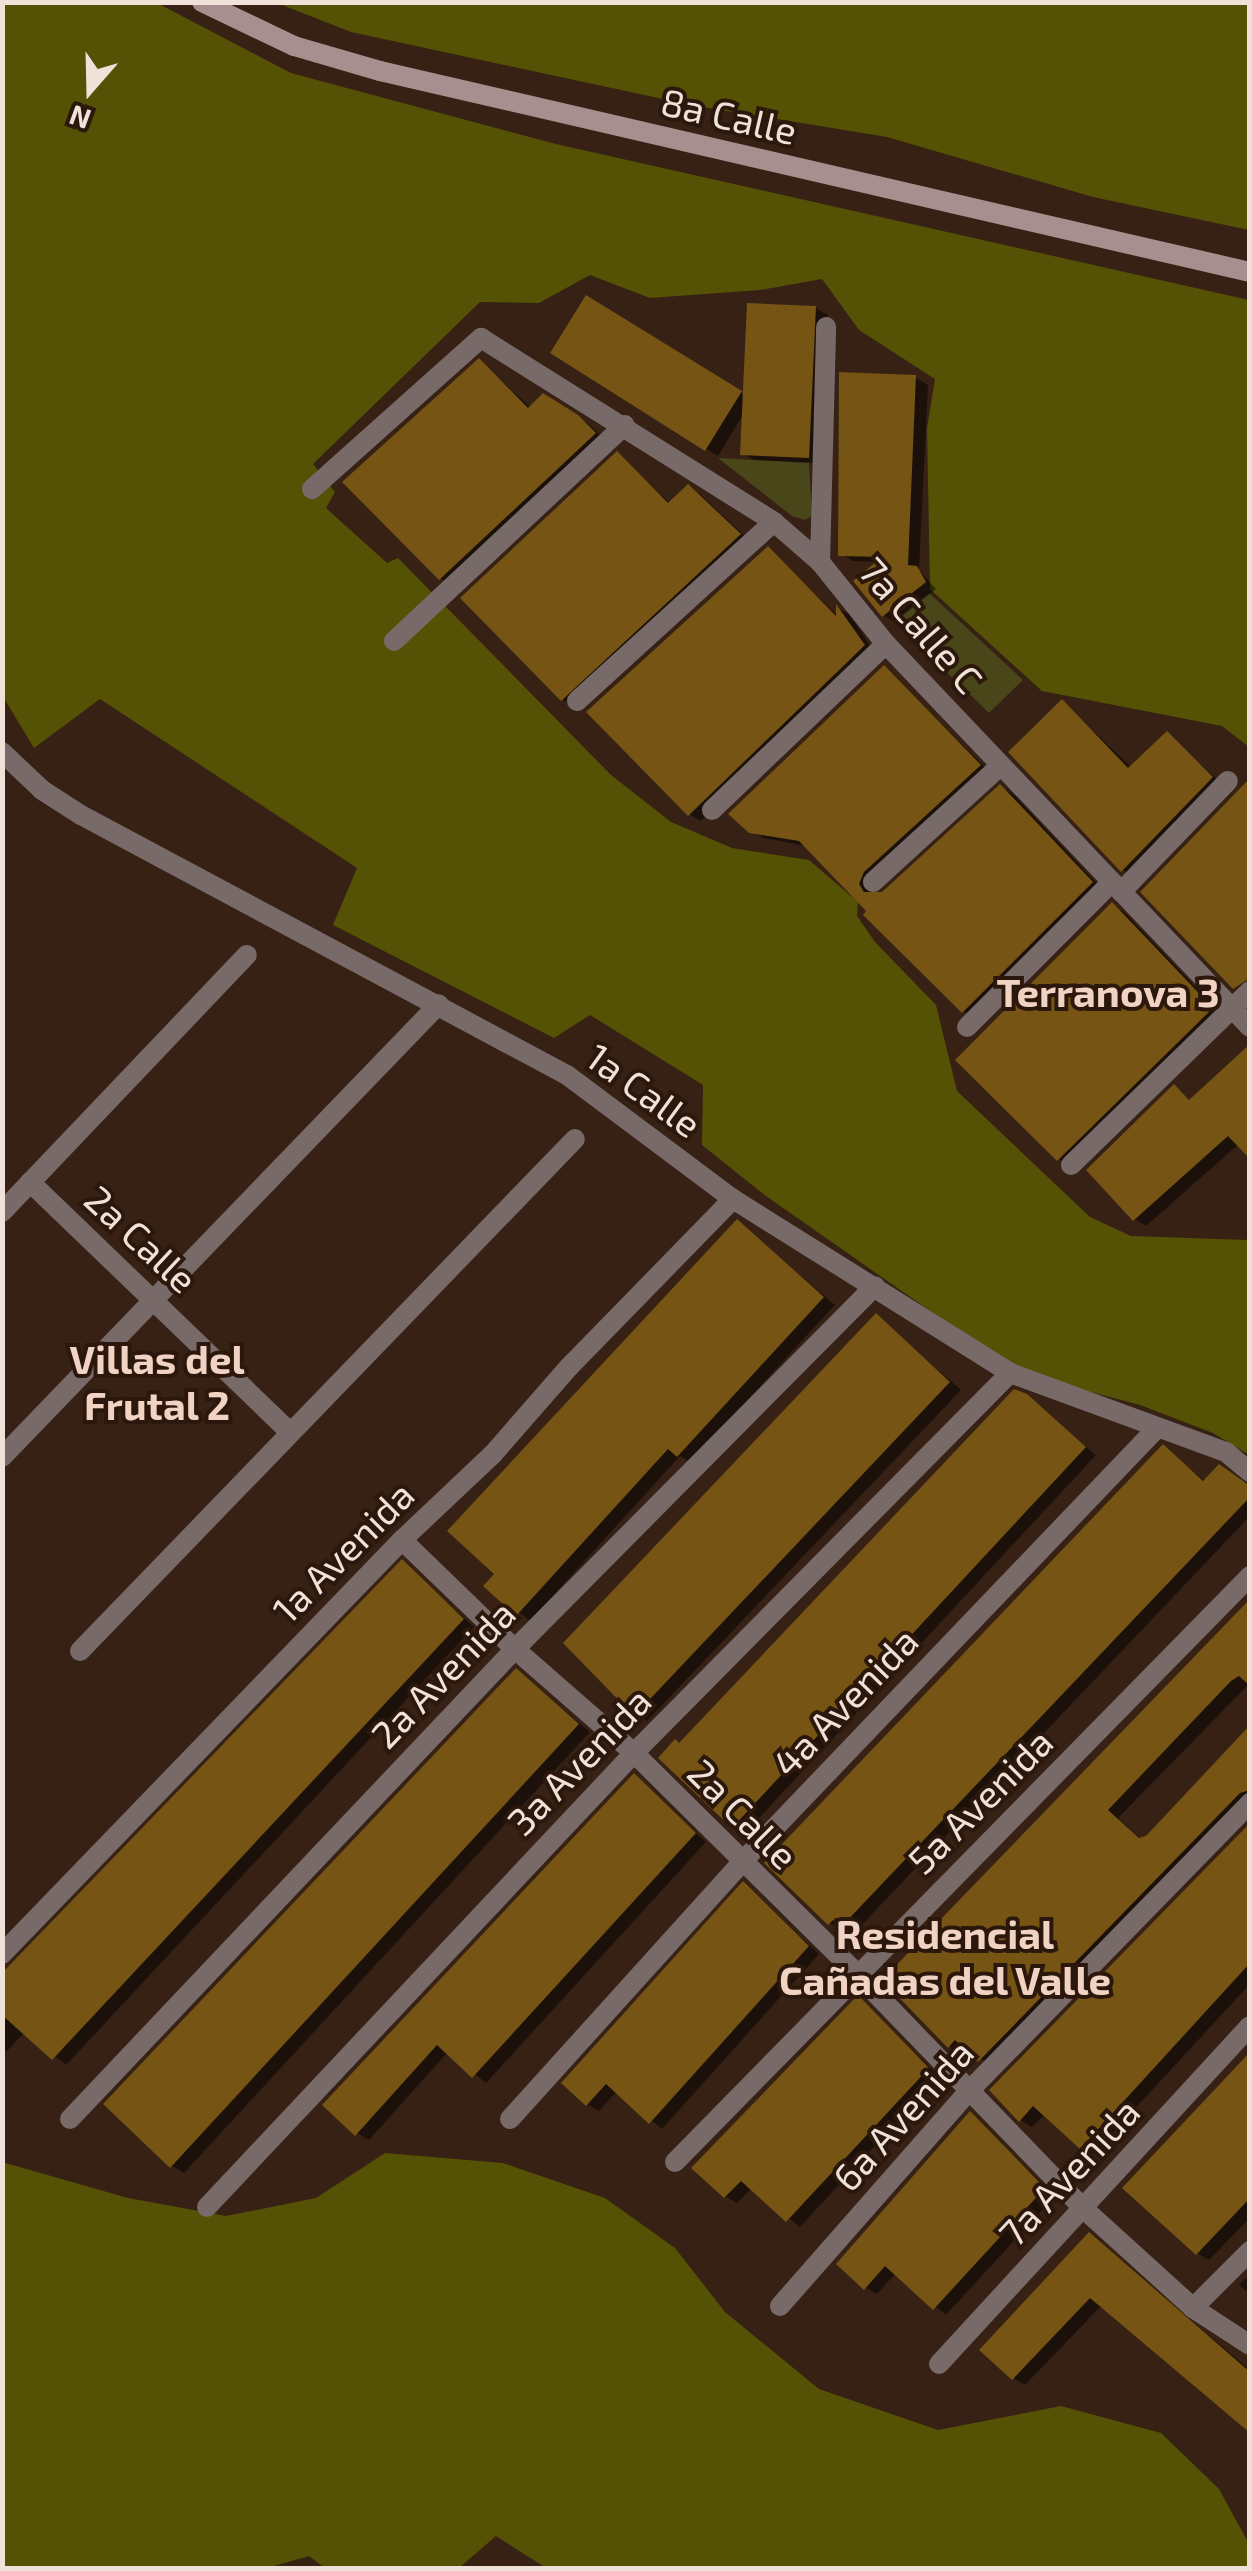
<!DOCTYPE html>
<html>
<head>
<meta charset="utf-8">
<style>
	body { margin:0 }
	#map { position:relative; width:1252px; height:2571px; overflow:hidden; background:#362114; font-family:"Exo 2",sans-serif }
	div>[style] { position:absolute }
	.green>* { inset:0; background:#494719 }
	.forest>* { inset:0; background:#555105 }
	.shadow>* { inset:0; background:#0007 }
	.building>* { inset:0; background:#755414 }
	.minor>* { height:20px; margin:-10px; padding:0 10px; transform-origin:10px; border-radius:10px; background:#786a69 }
	.secondary>* { height:20px; margin:-10px; padding:0 10px; transform-origin:10px; border-radius:10px; background:#a6908f }
	span { translate:-50% -50%; white-space:nowrap; text-align:center; line-height:1.15; -webkit-text-stroke:8px #2b170b; paint-order:stroke }
	.street-label { font-size:38px; color:#f0e1d9 }
	.neighbourhood-label { font-size:40px; color:#f0d3c3; font-weight:700 }
	.frame { position:absolute; inset:0; border:5px solid #f0e1d9; pointer-events:none }
	.north { position:absolute; left:40px; top:40px; width:100px; height:100px; -webkit-text-stroke:8px #2b170b; paint-order:stroke; rotate:200deg; font-size:28px; font-weight:700; line-height:40px; text-align:center; color:#f0e1d9 }
	.north::after { content:''; display:block; margin:auto; width:35px; height:45px; background:#f0e1d9; clip-path:polygon(50% 0,100% 100%,50% 72%,0 100%) }
</style>
</head>
<body>
<div id="map">
	<div class="green">
		<div style="clip-path:polygon(718px 458px,809px 463px,812px 516px,805px 520px,792px 516px)"></div>
		<div style="clip-path:polygon(929px 593px,1023px 680px,989px 713px,894px 621px)"></div>
	</div>
	<div class="forest">
		<div style="clip-path:polygon(2px 3px,157px 3px,291px 73px,556px 144px,1249px 300px,1249px 747px,1222px 726px,1042px 691px,930px 589px,927px 428px,935px 379px,859px 330px,822px 279px,760px 290px,650px 298px,590px 275px,539px 303px,480px 302px,313px 464px,335px 492px,326px 508px,387px 563px,398px 558px,611px 775px,671px 822px,732px 848px,809px 860px,858px 902px,857px 916px,875px 942px,936px 1005px,957px 1091px,1090px 1217px,1131px 1236px,1249px 1240px,1249px 1455px,1213px 1433px,1140px 1405px,1031px 1376px,946px 1322px,766px 1196px,702px 1145px,703px 1085px,590px 1015px,554px 1038px,333px 925px,357px 868px,100px 699px,34px 748px,2px 695px)"></div>
		<div style="clip-path:polygon(277px 3px,1249px 3px,1249px 230px,1093px 197px,887px 137px,691px 105px,351px 32px)"></div>
		<div style="clip-path:polygon(385px 2153px,503px 2163px,605px 2198px,675px 2248px,725px 2312px,819px 2389px,938px 2430px,1061px 2406px,1161px 2433px,1219px 2489px,1249px 2544px,1249px 2568px,546px 2568px,496px 2536px,459px 2568px,325px 2568px,309px 2556px,267px 2568px,3px 2568px,2px 2162px,128px 2198px,226px 2216px,316px 2198px)"></div>
	</div>
	<div class="shadow">
		<div style="clip-path:polygon(586px 298px,745px 396px,816px 308px,828px 315px,820px 463px,754px 460px,742px 453px,744px 413px,718px 456px,553px 353px)"></div>
		<div style="clip-path:polygon(480px 361px,531px 408px,543px 396px,590px 425px,606px 441px,452px 585px,440px 578px)"></div>
		<div style="clip-path:polygon(916px 378px,928px 385px,919px 570px,936px 589px,895px 622px,883px 615px,880px 562px,853px 561px,841px 554px)"></div>
		<div style="clip-path:polygon(617px 454px,671px 504px,688px 487px,700px 494px,751px 542px,574px 706px,562px 699px)"></div>
		<div style="clip-path:polygon(768px 549px,838px 616px,839px 609px,849px 614px,875px 653px,701px 821px,689px 814px)"></div>
		<div style="clip-path:polygon(884px 668px,991px 773px,875px 878px,870px 893px,883px 895px,1001px 787px,1013px 794px,1103px 890px,975px 1018px,963px 1011px,806px 846px,764px 838px,750px 831px)"></div>
		<div style="clip-path:polygon(1063px 702px,1132px 768px,1168px 734px,1223px 785px,1135px 877px,1123px 870px)"></div>
		<div style="clip-path:polygon(1112px 905px,1124px 912px,1223px 1016px,1070px 1166px,1059px 1159px)"></div>
		<div style="clip-path:polygon(1174px 1087px,1239px 1144px,1146px 1226px,1134px 1219px)"></div>
		<div style="clip-path:polygon(737px 1222px,835px 1305px,690px 1462px,680px 1456px,530px 1621px,486px 1586px)"></div>
		<div style="clip-path:polygon(876px 1316px,961px 1390px,647px 1721px,635px 1714px)"></div>
		<div style="clip-path:polygon(1026px 1396px,1096px 1455px,745px 1833px,734px 1826px)"></div>
		<div style="clip-path:polygon(1163px 1447px,1206px 1482px,1250px 1488px,1250px 1516px,855px 1932px,829px 1923px)"></div>
		<div style="clip-path:polygon(403px 1563px,474px 1627px,66px 2065px,25px 2032px,6px 2052px,2px 2049px,2px 1975px)"></div>
		<div style="clip-path:polygon(1250px 1605px,1250px 1683px,1118px 1818px,1142px 1840px,1147px 1838px,1250px 1728px,1250px 1803px,992px 2067px,966px 2047px,961px 2053px,949px 2046px,886px 1980px)"></div>
		<div style="clip-path:polygon(516px 1671px,590px 1732px,184px 2173px,172px 2166px,106px 2104px)"></div>
		<div style="clip-path:polygon(634px 1776px,706px 1842px,486px 2083px,448px 2052px,369px 2140px,357px 2133px)"></div>
		<div style="clip-path:polygon(1250px 1827px,1250px 1984px,1093px 2154px,1045px 2114px,1032px 2127px,1020px 2120px)"></div>
		<div style="clip-path:polygon(743px 1885px,819px 1954px,662px 2129px,617px 2091px,599px 2111px,587px 2104px)"></div>
		<div style="clip-path:polygon(858px 1999px,939px 2076px,800px 2227px,752px 2188px,737px 2203px,725px 2196px)"></div>
		<div style="clip-path:polygon(1250px 2058px,1250px 2218px,1209px 2260px,1197px 2253px)"></div>
		<div style="clip-path:polygon(970px 2114px,1055px 2196px,946px 2315px,896px 2273px,877px 2294px,866px 2288px)"></div>
		<div style="clip-path:polygon(1089px 2235px,1250px 2370px,1250px 2430px,1102px 2305px,1025px 2385px,1013px 2378px)"></div>
		<div style="clip-path:polygon(1250px 2274px,1250px 2294px,1239px 2285px)"></div>
	</div>
	<div class="building">
		<div style="clip-path:polygon(586px 295px,742px 391px,705px 451px,550px 353px)"></div>
		<div style="clip-path:polygon(747px 303px,816px 306px,809px 458px,740px 455px)"></div>
		<div style="clip-path:polygon(479px 358px,528px 408px,543px 393px,578px 415px,596px 433px,439px 580px,342px 482px)"></div>
		<div style="clip-path:polygon(839px 372px,916px 375px,908px 565px,917px 566px,926px 582px,882px 617px,853px 581px,882px 557px,838px 556px)"></div>
		<div style="clip-path:polygon(617px 451px,668px 503px,688px 484px,741px 534px,561px 701px,460px 598px)"></div>
		<div style="clip-path:polygon(768px 546px,836px 616px,836px 604px,865px 645px,688px 816px,586px 712px)"></div>
		<div style="clip-path:polygon(884px 665px,981px 765px,864px 872px,859px 884px,864px 892px,882px 892px,1000px 784px,1093px 882px,962px 1013px,863px 915px,866px 911px,799px 841px,749px 833px,728px 814px)"></div>
		<div style="clip-path:polygon(1062px 699px,1128px 768px,1167px 731px,1213px 777px,1121px 872px,1008px 752px)"></div>
		<div style="clip-path:polygon(1250px 778px,1250px 978px,1233px 989px,1140px 892px)"></div>
		<div style="clip-path:polygon(1112px 902px,1213px 1008px,1057px 1161px,955px 1060px)"></div>
		<div style="clip-path:polygon(1250px 1044px,1250px 1159px,1228px 1136px,1133px 1221px,1086px 1170px,1174px 1084px,1189px 1100px)"></div>
		<div style="clip-path:polygon(737px 1219px,824px 1297px,677px 1457px,668px 1449px,516px 1616px,483px 1586px,494px 1574px,447px 1531px)"></div>
		<div style="clip-path:polygon(876px 1313px,950px 1382px,634px 1716px,563px 1643px)"></div>
		<div style="clip-path:polygon(1014px 1389px,1027px 1394px,1086px 1447px,732px 1828px,658px 1758px,675px 1739px,679px 1743px)"></div>
		<div style="clip-path:polygon(1163px 1444px,1203px 1481px,1219px 1464px,1250px 1486px,1250px 1497px,841px 1927px,833px 1920px,828px 1925px,764px 1863px)"></div>
		<div style="clip-path:polygon(402px 1559px,464px 1619px,52px 2060px,2px 2015px,2px 1973px)"></div>
		<div style="clip-path:polygon(1250px 1599px,1250px 1686px,1239px 1676px,1231px 1681px,1108px 1810px,1139px 1838px,1146px 1836px,1250px 1725px,1250px 1790px,1240px 1793px,978px 2062px,955px 2040px,948px 2048px,882px 1980px)"></div>
		<div style="clip-path:polygon(516px 1668px,579px 1724px,170px 2168px,103px 2104px)"></div>
		<div style="clip-path:polygon(634px 1773px,696px 1833px,472px 2078px,437px 2045px,355px 2136px,322px 2105px)"></div>
		<div style="clip-path:polygon(1250px 1823px,1250px 1963px,1080px 2149px,1033px 2106px,1019px 2122px,989px 2090px)"></div>
		<div style="clip-path:polygon(743px 1881px,809px 1946px,649px 2124px,606px 2084px,586px 2106px,561px 2083px)"></div>
		<div style="clip-path:polygon(858px 1995px,929px 2068px,786px 2222px,741px 2181px,724px 2198px,691px 2168px)"></div>
		<div style="clip-path:polygon(1250px 2052px,1250px 2198px,1196px 2255px,1122px 2188px)"></div>
		<div style="clip-path:polygon(970px 2111px,1045px 2188px,933px 2310px,885px 2266px,864px 2290px,836px 2264px)"></div>
		<div style="clip-path:polygon(1089px 2232px,1250px 2372px,1250px 2433px,1090px 2298px,1012px 2380px,979px 2350px)"></div>
	</div>
	<div class="minor">
		<div style="left:312px;top:489px;width:227px;rotate:-41.8deg"></div>
		<div style="left:481px;top:338px;width:346px;rotate:32.1deg"></div>
		<div style="left:774px;top:522px;width:61px;rotate:41deg"></div>
		<div style="left:820px;top:562px;width:105px;rotate:51.2deg"></div>
		<div style="left:886px;top:644px;width:528px;rotate:46.46deg"></div>
		<div style="left:820px;top:562px;width:235px;rotate:-88.5deg"></div>
		<div style="left:394px;top:641px;width:316px;rotate:-43.1deg"></div>
		<div style="left:577px;top:701px;width:266px;rotate:-42.3deg"></div>
		<div style="left:2px;top:752px;width:55px;rotate:43.5deg"></div>
		<div style="left:42px;top:790px;width:46px;rotate:32.7deg"></div>
		<div style="left:81px;top:815px;width:551px;rotate:28.15deg"></div>
		<div style="left:567px;top:1075px;width:207px;rotate:36.8deg"></div>
		<div style="left:733px;top:1199px;width:327px;rotate:32.1deg"></div>
		<div style="left:1010px;top:1373px;width:230px;rotate:20.1deg"></div>
		<div style="left:1226px;top:1452px;width:31px;rotate:40deg"></div>
		<div style="left:712px;top:810px;width:240px;rotate:-43.7deg"></div>
		<div style="left:873px;top:882px;width:172px;rotate:-42.4deg"></div>
		<div style="left:1121px;top:892px;width:154px;rotate:-46.1deg"></div>
		<div style="left:967px;top:1027px;width:205px;rotate:-45deg"></div>
		<div style="left:1071px;top:1165px;width:250px;rotate:-44.2deg"></div>
		<div style="left:30px;top:1182px;width:359px;rotate:43.9deg"></div>
		<div style="left:2px;top:1212px;width:355px;rotate:-46.4deg"></div>
		<div style="left:2px;top:1457px;width:629px;rotate:-46.03deg"></div>
		<div style="left:402px;top:1540px;width:157px;rotate:44deg"></div>
		<div style="left:515px;top:1649px;width:158px;rotate:41.2deg"></div>
		<div style="left:634px;top:1753px;width:314px;rotate:44.7deg"></div>
		<div style="left:857px;top:1974px;width:327px;rotate:46deg"></div>
		<div style="left:1084px;top:2209px;width:147px;rotate:42.2deg"></div>
		<div style="left:1193px;top:2308px;width:68px;rotate:33deg"></div>
		<div style="left:80px;top:1651px;width:712px;rotate:-45.97deg"></div>
		<div style="left:2px;top:1954px;width:576px;rotate:-45.99deg"></div>
		<div style="left:402px;top:1540px;width:125px;rotate:-43.4deg"></div>
		<div style="left:493px;top:1454px;width:116px;rotate:-48.9deg"></div>
		<div style="left:569px;top:1367px;width:235px;rotate:-45.7deg"></div>
		<div style="left:70px;top:2119px;width:647px;rotate:-46.57deg"></div>
		<div style="left:515px;top:1649px;width:511px;rotate:-45.24deg"></div>
		<div style="left:510px;top:2119px;width:345px;rotate:-47.9deg"></div>
		<div style="left:741px;top:1863px;width:600px;rotate:-46.28deg"></div>
		<div style="left:675px;top:2162px;width:821px;rotate:-45.54deg"></div>
		<div style="left:207px;top:2207px;width:623px;rotate:-46.76deg"></div>
		<div style="left:634px;top:1753px;width:535px;rotate:-45.3deg"></div>
		<div style="left:780px;top:2306px;width:285px;rotate:-48.7deg"></div>
		<div style="left:968px;top:2092px;width:404px;rotate:-45.7deg"></div>
		<div style="left:1193px;top:2308px;width:81px;rotate:-45deg"></div>
		<div style="left:939px;top:2364px;width:459px;rotate:-47.4deg"></div>
	</div>
	<div class="secondary">
		<div style="left:202px;top:2px;width:102px;rotate:25.6deg"></div>
		<div style="left:294px;top:46px;width:90px;rotate:16.2deg"></div>
		<div style="left:380px;top:71px;width:893px;rotate:13.01deg"></div>
	</div>
	<div class="street-label">
		<span style="left:729px;top:116px;rotate:13deg">8a Calle</span>
		<span style="left:921px;top:625px;rotate:49deg">7a Calle C</span>
		<span style="left:644px;top:1090px;rotate:36deg">1a Calle</span>
		<span style="left:141px;top:1239px;rotate:43deg">2a Calle</span>
		<span style="left:343px;top:1552px;rotate:-45deg">1a Avenida</span>
		<span style="left:443px;top:1674px;rotate:-46deg">2a Avenida</span>
		<span style="left:845px;top:1702px;rotate:-46deg">4a Avenida</span>
		<span style="left:579px;top:1761px;rotate:-46deg">3a Avenida</span>
		<span style="left:980px;top:1801px;rotate:-45deg">5a Avenida</span>
		<span style="left:743px;top:1814px;rotate:45deg">2a Calle</span>
		<span style="left:903px;top:2115px;rotate:-48deg">6a Avenida</span>
		<span style="left:1069px;top:2172px;rotate:-47deg">7a Avenida</span>
	</div>
	<div class="neighbourhood-label">
		<span style="left:1108px;top:991px">Terranova 3</span>
		<span style="left:157px;top:1381px">Villas del<br>Frutal 2</span>
		<span style="left:945px;top:1956px">Residencial<br>Cañadas del Valle</span>
	</div>
	<div class="frame"></div>
	<div class="north">N</div>
</div>
</body>
</html>
